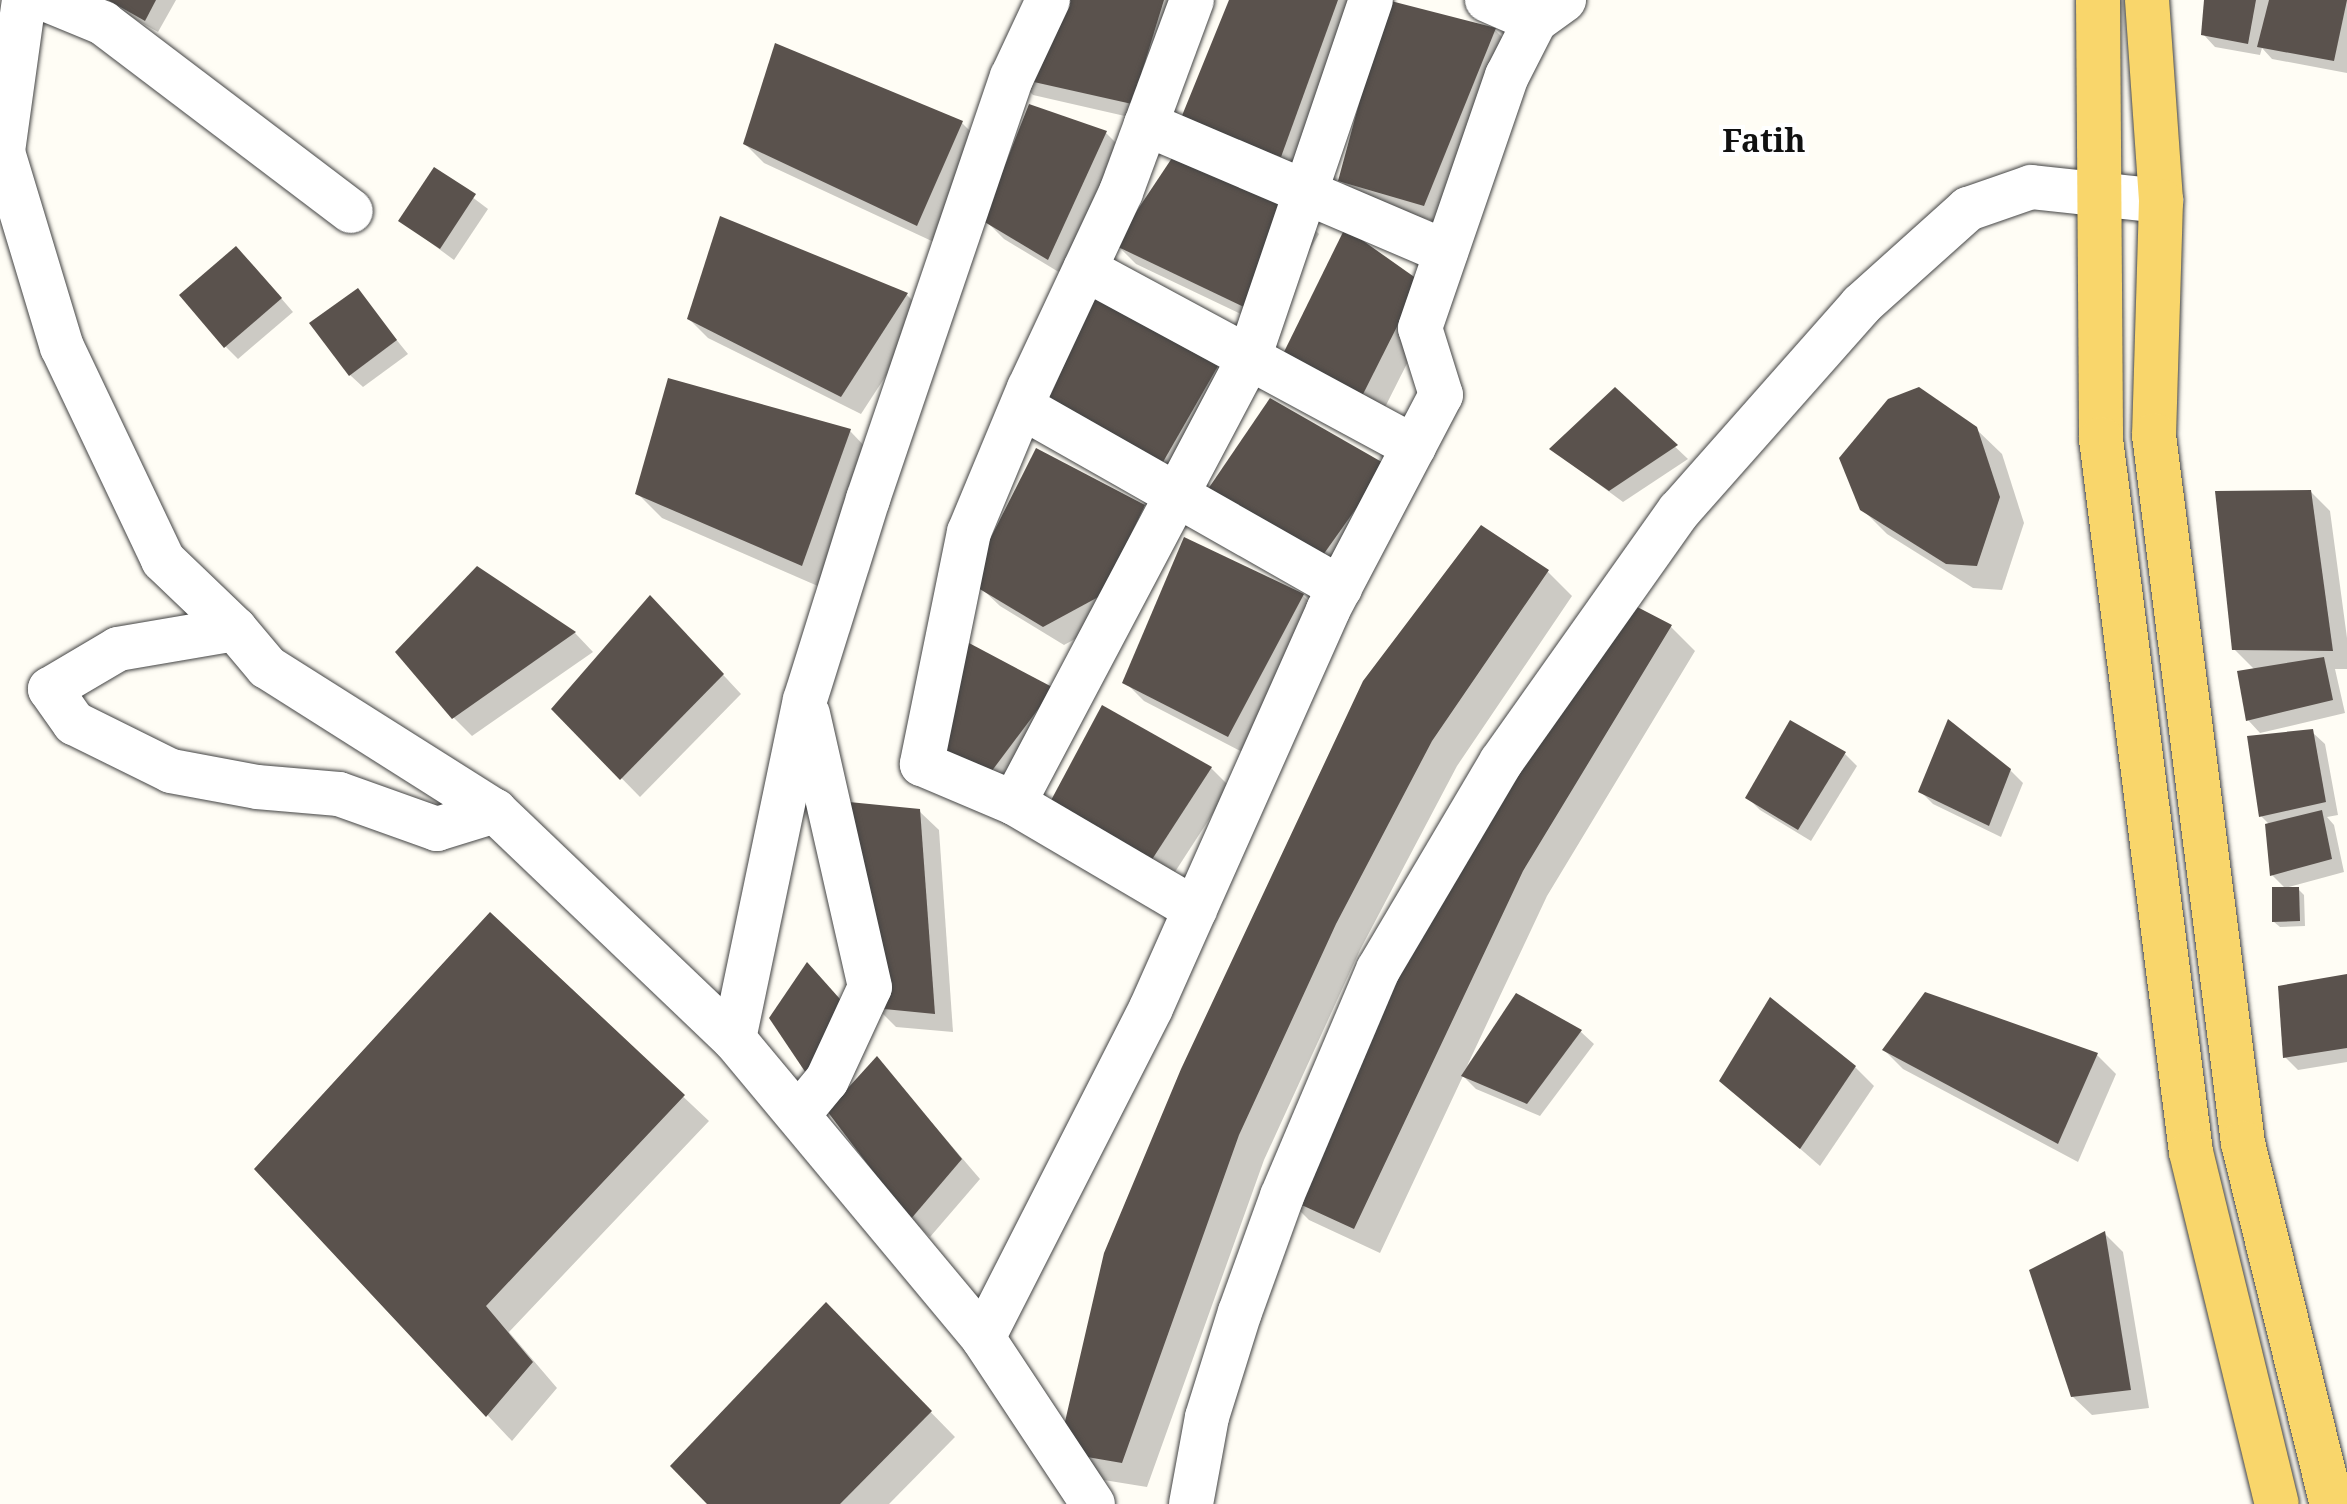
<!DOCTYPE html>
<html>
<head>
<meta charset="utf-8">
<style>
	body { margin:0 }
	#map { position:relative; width:2347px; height:1504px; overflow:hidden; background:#fffdf5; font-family:"Noto Serif",serif }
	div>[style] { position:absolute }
	.shadow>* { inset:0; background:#0003 }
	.building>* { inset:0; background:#5a524d }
	.roads { filter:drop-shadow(0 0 2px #444) drop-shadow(0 0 2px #444) }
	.minor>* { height:44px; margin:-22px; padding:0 22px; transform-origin:22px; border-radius:22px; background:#fff }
	.major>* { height:44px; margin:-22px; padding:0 22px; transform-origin:22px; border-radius:22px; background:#f9d66b }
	span { translate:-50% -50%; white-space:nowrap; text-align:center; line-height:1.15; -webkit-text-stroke:8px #fff; paint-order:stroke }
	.district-label { font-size:32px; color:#111; font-weight:700 }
</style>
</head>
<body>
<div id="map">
	<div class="shadow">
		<div style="clip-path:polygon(101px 0,176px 0,158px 32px)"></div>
		<div style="clip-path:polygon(1050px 0,1188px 0,1151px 122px,1033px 95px,1014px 76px)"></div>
		<div style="clip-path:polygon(1232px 0,1364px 0,1301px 175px,1201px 142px)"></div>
		<div style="clip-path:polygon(2206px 0,2347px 0,2347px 73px,2272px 59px,2262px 48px,2260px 55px,2215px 47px,2203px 34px)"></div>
		<div style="clip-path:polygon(1495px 30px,1514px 49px,1443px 224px,1360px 199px,1340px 180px)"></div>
		<div style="clip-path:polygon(962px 123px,981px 142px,936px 243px,764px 163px,745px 144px)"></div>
		<div style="clip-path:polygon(1106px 133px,1125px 152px,1067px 277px,1004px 239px,985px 220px)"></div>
		<div style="clip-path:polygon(435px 169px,488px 209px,454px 260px,401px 221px)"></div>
		<div style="clip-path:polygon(1300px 215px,1319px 234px,1266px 326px,1136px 264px,1117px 245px)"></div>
		<div style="clip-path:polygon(721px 219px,907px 295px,926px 314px,861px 414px,708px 338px,689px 319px)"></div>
		<div style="clip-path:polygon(1345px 231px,1438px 302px,1373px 431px,1302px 377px)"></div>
		<div style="clip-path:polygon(249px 261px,293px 312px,238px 359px,225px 346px)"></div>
		<div style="clip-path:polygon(357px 291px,408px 354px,363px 387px,350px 375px)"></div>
		<div style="clip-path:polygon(1095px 300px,1217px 368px,1236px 387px,1183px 479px,1069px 420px)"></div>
		<div style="clip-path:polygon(1615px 390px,1688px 459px,1623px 502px,1551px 449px)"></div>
		<div style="clip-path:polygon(1976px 429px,2002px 454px,2024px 523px,2002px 590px,1973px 588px,1887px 534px,1861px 508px)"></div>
		<div style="clip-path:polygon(850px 431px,874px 456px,827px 590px,662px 518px,637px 493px)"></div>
		<div style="clip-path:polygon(1386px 467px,1343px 572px,1228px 511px)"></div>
		<div style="clip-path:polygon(2311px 492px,2330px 511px,2347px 638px,2347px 669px,2335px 669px,2345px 713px,2260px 733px,2248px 720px,2255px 670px,2234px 649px)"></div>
		<div style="clip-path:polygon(1144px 507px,1163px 526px,1121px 614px,1064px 645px,1000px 606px,980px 587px)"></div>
		<div style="clip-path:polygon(477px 569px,575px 633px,593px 652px,472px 736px,453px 717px)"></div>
		<div style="clip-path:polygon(1547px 571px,1572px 596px,1457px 766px,1360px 950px,1264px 1160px,1147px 1487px,1085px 1477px,1061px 1452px,1364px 682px)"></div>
		<div style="clip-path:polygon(1302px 595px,1322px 614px,1248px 755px,1144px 701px,1125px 682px)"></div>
		<div style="clip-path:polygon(669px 617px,741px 694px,640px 797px,554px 709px)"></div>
		<div style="clip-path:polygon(1670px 626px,1695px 651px,1547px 896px,1467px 1066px,1517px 996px,1581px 1032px,1594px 1044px,1540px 1116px,1476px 1089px,1463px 1076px,1380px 1253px,1309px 1220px,1284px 1195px)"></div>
		<div style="clip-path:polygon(1053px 689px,999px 806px,944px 783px)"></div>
		<div style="clip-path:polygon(2312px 732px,2325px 744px,2338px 815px,2327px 817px,2334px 825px,2344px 872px,2285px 888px,2272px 875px,2270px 825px,2261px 816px)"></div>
		<div style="clip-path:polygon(1845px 754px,1857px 766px,1811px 841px,1760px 810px,1747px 797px)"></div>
		<div style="clip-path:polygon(1211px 768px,1230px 787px,1160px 895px,1063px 837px)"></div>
		<div style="clip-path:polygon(2010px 770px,2023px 783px,2001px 837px,1933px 804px,1920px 791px)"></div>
		<div style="clip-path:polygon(919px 811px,939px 830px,953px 1032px,896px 1027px,876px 1007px)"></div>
		<div style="clip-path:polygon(2298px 889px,2304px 895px,2305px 926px,2280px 927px,2274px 922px)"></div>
		<div style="clip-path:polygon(490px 915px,709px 1121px,509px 1332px,557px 1388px,512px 1441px,256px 1169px)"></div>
		<div style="clip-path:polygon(2347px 976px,2347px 1062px,2298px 1070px,2285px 1057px)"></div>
		<div style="clip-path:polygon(1926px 994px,2097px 1055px,2116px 1074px,2078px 1162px,1903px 1069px,1884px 1050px)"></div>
		<div style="clip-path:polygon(877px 1059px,980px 1179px,930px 1237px,911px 1219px)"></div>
		<div style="clip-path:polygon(1855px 1067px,1874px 1086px,1820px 1166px,1722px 1081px)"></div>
		<div style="clip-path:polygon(2104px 1233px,2123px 1252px,2149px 1408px,2092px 1415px,2072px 1396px)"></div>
		<div style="clip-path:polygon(826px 1305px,955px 1437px,889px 1504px,710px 1504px)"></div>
	</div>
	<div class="building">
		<div style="clip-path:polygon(108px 0,156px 0,145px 21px)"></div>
		<div style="clip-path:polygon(1048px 0,1164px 0,1132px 104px,1012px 77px)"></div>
		<div style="clip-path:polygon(1229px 0,1338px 0,1281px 157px,1179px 123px)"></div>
		<div style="clip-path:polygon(1387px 0,1496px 28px,1424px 206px,1338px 181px)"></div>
		<div style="clip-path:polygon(2204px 0,2256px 0,2248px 44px,2201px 35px)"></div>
		<div style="clip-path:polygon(2269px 0,2347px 0,2334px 61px,2257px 47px)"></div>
		<div style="clip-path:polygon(775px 43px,963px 121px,917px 226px,743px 144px)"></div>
		<div style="clip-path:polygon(1029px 104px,1107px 131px,1048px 260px,983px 221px)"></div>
		<div style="clip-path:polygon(1176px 152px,1301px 213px,1246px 308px,1114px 245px)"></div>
		<div style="clip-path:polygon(434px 167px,476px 194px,440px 249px,398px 221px)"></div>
		<div style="clip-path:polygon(720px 216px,908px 293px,841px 397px,687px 319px)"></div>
		<div style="clip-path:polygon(1345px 228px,1420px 281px,1353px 414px,1281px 358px)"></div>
		<div style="clip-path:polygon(236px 246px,282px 298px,224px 348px,179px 295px)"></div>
		<div style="clip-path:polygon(358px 288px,397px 340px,349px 376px,309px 323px)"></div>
		<div style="clip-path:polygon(1094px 297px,1218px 366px,1163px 462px,1048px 401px)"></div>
		<div style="clip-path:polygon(668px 378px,851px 429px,802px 566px,635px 494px)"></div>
		<div style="clip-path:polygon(1615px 387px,1678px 445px,1609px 491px,1549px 449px)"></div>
		<div style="clip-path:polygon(1919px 387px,1977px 427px,2000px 497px,1977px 566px,1946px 564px,1860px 510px,1839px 458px,1888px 399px)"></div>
		<div style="clip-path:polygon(1270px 398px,1387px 465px,1323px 555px,1206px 492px)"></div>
		<div style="clip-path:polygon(1036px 448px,1145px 505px,1102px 595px,1043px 627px,978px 588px,978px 563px)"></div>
		<div style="clip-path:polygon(2311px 490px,2333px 651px,2232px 650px,2215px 491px)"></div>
		<div style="clip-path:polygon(1481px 525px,1549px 570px,1432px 741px,1336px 924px,1239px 1135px,1122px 1463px,1058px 1452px,1104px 1253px,1181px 1069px,1363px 681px)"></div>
		<div style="clip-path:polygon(1184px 537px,1304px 594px,1228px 737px,1122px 683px)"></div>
		<div style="clip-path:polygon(477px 566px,576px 632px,452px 719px,395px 652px)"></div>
		<div style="clip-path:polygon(650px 595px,724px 674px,620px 780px,551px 709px)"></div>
		<div style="clip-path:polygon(1618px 597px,1672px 625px,1523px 871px,1354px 1229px,1282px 1196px,1418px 901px)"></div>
		<div style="clip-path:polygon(969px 643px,1054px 688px,979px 788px,922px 764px)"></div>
		<div style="clip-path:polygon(2324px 657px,2333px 700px,2246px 721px,2237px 671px)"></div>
		<div style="clip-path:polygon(1102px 705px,1212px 767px,1140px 878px,1041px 819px)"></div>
		<div style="clip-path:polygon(1948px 719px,2011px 769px,1989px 826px,1918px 792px)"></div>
		<div style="clip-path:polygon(1790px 720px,1846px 752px,1798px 830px,1745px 798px)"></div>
		<div style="clip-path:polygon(2313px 729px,2326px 802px,2259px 817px,2247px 736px)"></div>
		<div style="clip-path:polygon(849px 802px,920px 809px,935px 1014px,874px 1008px)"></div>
		<div style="clip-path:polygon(2322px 810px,2332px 859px,2270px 876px,2265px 824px)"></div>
		<div style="clip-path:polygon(2272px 887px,2299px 887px,2300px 921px,2272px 922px)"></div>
		<div style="clip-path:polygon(490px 912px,685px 1095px,486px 1306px,533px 1362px,486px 1417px,254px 1169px)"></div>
		<div style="clip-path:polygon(807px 962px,856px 1017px,818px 1091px,769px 1018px)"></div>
		<div style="clip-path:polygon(2347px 974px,2347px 1048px,2283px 1058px,2278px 986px)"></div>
		<div style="clip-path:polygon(1925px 992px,2098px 1053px,2058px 1144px,1882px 1050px)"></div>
		<div style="clip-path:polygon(1516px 993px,1582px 1030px,1527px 1104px,1461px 1076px)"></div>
		<div style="clip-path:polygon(1770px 997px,1856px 1066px,1800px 1149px,1719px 1081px)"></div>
		<div style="clip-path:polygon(877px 1056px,962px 1159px,910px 1220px,827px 1111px)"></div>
		<div style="clip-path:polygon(2105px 1231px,2131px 1390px,2071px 1397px,2029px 1270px)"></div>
		<div style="clip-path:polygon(826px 1302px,932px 1411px,840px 1504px,707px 1504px,670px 1466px)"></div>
	</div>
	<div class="roads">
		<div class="minor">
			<div style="left:24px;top:0;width:153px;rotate:97.9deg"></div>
			<div style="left:3px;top:152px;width:204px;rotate:73.2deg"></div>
			<div style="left:62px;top:347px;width:236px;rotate:64.6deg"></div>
			<div style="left:163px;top:560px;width:100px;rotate:43.8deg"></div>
			<div style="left:235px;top:629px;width:50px;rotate:49.9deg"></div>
			<div style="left:267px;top:667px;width:270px;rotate:32.3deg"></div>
			<div style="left:495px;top:811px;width:330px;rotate:43.7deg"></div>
			<div style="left:734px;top:1039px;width:389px;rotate:50.2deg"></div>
			<div style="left:983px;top:1338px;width:199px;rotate:56.5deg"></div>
			<div style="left:47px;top:0;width:61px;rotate:22.3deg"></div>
			<div style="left:103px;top:23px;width:311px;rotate:37.2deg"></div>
			<div style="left:1192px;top:0;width:205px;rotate:110.3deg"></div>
			<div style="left:1121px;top:192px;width:217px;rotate:115.1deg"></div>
			<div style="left:1029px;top:388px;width:156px;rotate:112.6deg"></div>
			<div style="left:969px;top:532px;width:237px;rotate:101.5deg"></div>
			<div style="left:922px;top:764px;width:100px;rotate:23deg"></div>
			<div style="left:1014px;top:803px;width:210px;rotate:30.4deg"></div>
			<div style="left:1487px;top:0;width:52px;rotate:23.6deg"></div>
			<div style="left:1146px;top:124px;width:326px;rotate:23.1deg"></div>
			<div style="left:1085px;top:269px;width:374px;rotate:28.4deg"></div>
			<div style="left:1022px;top:407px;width:366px;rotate:29.6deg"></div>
			<div style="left:235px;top:629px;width:119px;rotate:170.3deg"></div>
			<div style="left:118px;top:649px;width:79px;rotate:149.5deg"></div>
			<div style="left:50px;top:689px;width:42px;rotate:54.8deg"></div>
			<div style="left:74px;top:723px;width:108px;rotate:26.3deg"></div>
			<div style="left:171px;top:771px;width:87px;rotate:10.5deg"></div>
			<div style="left:257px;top:787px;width:82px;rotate:4.9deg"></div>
			<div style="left:339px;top:794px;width:104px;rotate:19.7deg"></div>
			<div style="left:437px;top:829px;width:61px;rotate:-17.2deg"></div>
			<div style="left:1014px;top:803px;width:503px;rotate:-62.16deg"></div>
			<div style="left:1249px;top:358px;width:378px;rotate:-71.2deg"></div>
			<div style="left:734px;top:1039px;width:346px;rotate:-78.2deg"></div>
			<div style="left:805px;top:700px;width:211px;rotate:-72.6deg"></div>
			<div style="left:868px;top:499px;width:446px;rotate:-71.2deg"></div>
			<div style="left:1012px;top:77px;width:85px;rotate:-64.9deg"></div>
			<div style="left:798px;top:1115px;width:45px;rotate:-50.4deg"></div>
			<div style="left:827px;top:1080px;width:102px;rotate:-65.2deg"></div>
			<div style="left:870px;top:987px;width:280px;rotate:-102.8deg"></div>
			<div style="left:983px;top:1338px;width:370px;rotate:-63deg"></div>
			<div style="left:1151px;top:1008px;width:436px;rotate:-66deg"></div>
			<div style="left:1328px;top:610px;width:243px;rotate:-62.3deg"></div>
			<div style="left:1441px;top:395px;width:70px;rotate:-107.4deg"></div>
			<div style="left:1420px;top:328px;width:267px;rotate:-71deg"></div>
			<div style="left:1507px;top:76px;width:62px;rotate:-63deg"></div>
			<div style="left:1535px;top:21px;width:36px;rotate:-36deg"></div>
			<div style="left:1191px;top:1504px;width:88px;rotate:-79.6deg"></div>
			<div style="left:1207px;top:1417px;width:110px;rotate:-72.6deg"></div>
			<div style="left:1240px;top:1312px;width:123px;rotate:-70.1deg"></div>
			<div style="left:1282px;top:1196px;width:246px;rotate:-67deg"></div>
			<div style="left:1378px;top:970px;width:242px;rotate:-59.4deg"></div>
			<div style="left:1501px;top:762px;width:308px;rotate:-54.7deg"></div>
			<div style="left:1679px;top:511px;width:275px;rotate:-48.5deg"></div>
			<div style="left:1861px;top:305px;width:144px;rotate:-41.9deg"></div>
			<div style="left:1968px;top:209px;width:67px;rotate:-19.2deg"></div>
			<div style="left:2031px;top:187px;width:131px;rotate:6.1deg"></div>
		</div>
		<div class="major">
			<div style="left:2098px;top:0;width:439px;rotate:89.6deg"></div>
			<div style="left:2101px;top:439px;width:719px;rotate:82.81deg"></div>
			<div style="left:2191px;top:1152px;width:362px;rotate:76.3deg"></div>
			<div style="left:2147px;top:0;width:201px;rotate:86deg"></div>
			<div style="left:2161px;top:201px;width:234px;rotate:91.7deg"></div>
			<div style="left:2154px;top:435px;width:714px;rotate:82.84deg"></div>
			<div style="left:2243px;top:1143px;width:372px;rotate:76.2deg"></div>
		</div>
	</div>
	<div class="district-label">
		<span style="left:1764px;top:140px">Fatih</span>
	</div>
</div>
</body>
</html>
